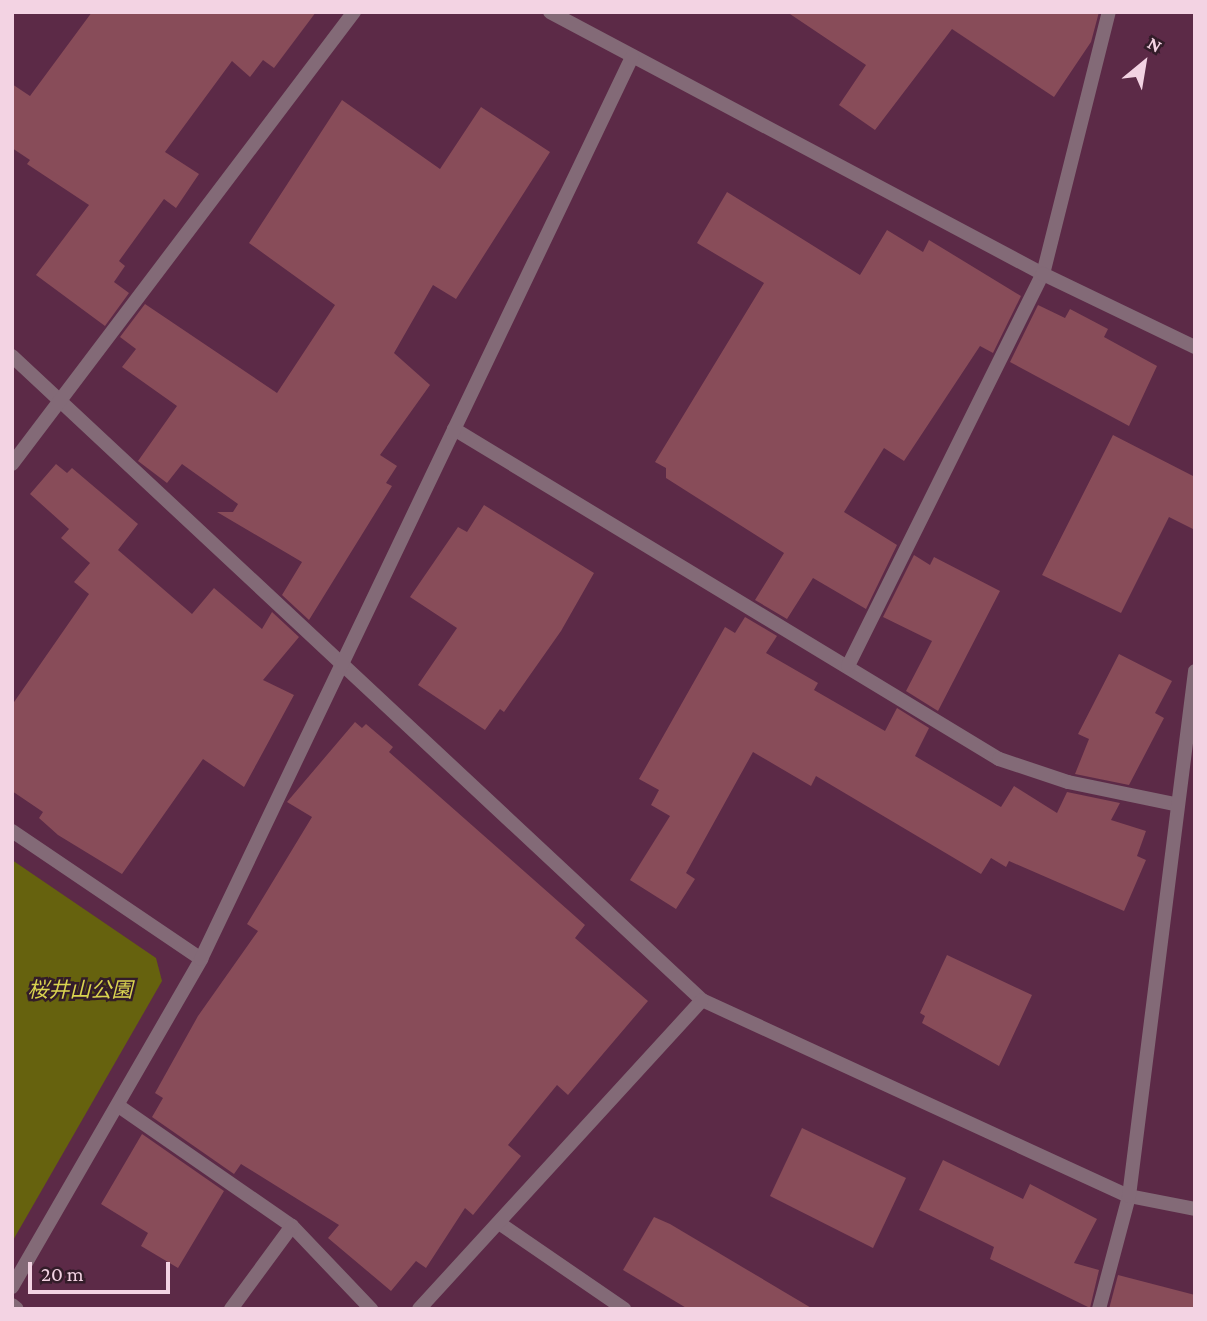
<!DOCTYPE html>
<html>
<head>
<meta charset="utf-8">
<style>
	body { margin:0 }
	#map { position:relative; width:1207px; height:1321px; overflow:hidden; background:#5c2a47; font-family:"Crimson Pro","Noto Sans JP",serif }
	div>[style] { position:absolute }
	.green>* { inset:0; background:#66620e }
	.building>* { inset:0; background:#884c59 }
	.street>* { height:14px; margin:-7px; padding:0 7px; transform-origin:7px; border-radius:7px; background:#836a77 }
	span { translate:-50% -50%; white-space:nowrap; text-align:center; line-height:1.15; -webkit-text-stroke:5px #331c29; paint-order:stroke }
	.park-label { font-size:21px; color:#dad450; font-style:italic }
	.frame { position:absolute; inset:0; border:14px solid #f3d3e3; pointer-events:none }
	.north { position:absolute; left:1109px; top:28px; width:70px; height:70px; -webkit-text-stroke:5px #331c29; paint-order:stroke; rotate:30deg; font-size:19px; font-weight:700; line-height:28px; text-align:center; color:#f3d3e3 }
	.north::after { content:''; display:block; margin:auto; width:24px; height:32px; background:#f3d3e3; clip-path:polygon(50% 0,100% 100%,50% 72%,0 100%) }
	.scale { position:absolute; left:28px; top:1262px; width:142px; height:32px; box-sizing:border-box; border:4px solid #f3d3e3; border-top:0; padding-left:9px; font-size:21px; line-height:24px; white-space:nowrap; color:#f3d3e3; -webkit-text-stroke:5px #331c29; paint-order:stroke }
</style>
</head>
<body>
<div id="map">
	<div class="green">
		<div style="clip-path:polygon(12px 860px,156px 958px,162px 981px,12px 1242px)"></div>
	</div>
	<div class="building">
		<div style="clip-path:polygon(92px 12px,316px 12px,274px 68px,263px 60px,250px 77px,232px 61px,165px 152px,199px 174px,176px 208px,164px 199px,119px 261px,125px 266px,114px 282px,129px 293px,105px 326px,36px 275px,89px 205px,27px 164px,30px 160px,12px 148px,12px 84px,30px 96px)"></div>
		<div style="clip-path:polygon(787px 12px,1099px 12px,1091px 42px,1054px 97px,952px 29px,875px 130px,839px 105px,866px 65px)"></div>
		<div style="clip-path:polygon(342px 100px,440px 169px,481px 107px,550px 152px,456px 299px,433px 285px,394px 353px,430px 385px,380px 455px,397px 466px,386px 483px,392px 486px,309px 620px,282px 595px,302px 562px,217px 512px,233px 512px,238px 504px,182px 464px,167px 483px,138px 461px,177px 406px,122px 367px,136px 349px,120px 337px,145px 304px,277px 393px,335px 305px,249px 243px)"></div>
		<div style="clip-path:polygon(727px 192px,860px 275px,887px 230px,923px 252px,929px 240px,1021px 296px,993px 353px,980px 346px,904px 461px,884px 448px,844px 512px,897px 545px,866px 609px,813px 578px,787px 619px,755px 600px,784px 553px,666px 478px,666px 468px,655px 462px,764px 283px,697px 243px)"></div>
		<div style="clip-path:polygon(1038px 305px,1065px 318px,1070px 309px,1108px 329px,1104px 337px,1157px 366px,1129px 426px,1010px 362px)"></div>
		<div style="clip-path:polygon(1113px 435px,1195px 477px,1195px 530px,1169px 517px,1121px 613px,1042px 575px)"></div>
		<div style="clip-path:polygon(56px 464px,67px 473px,72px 468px,138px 524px,118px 550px,192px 614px,214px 588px,262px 629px,272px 612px,299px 637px,263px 680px,294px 695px,244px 787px,203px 759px,122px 874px,58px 835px,39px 818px,43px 812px,12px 791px,12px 705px,89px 594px,74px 582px,90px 563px,61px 538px,69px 529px,30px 494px)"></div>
		<div style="clip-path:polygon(484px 505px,594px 573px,561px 631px,504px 712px,500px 709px,485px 730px,418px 685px,457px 628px,410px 597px,458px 527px,467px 532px)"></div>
		<div style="clip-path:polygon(914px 555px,930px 565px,934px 557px,1000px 591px,938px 711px,906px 691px,932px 641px,883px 617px)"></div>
		<div style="clip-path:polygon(745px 617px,777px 636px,766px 653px,818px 683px,814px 690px,885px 731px,897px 708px,929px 728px,915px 756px,1001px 807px,1014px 786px,1057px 813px,1067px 792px,1120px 803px,1111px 820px,1146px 831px,1137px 856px,1146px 860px,1124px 911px,1009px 861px,1006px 867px,991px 858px,981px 874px,816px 776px,811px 786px,753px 752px,686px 873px,695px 879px,676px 909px,630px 880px,670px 816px,651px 805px,659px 790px,639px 779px,725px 627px,735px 633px)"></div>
		<div style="clip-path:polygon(1119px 654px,1172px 681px,1155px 713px,1164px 718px,1129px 785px,1075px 774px,1089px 739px,1078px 734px)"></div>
		<div style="clip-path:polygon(355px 722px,362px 728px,366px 724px,393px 747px,389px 752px,585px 925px,575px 938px,648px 1001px,568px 1095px,557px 1085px,508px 1145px,521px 1156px,473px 1215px,465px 1208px,426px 1268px,416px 1261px,391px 1291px,328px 1238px,339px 1225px,241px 1164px,234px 1174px,152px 1117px,163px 1098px,155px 1093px,198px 1016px,258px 931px,247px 924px,312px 817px,287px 802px)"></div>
		<div style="clip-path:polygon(947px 955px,1032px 995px,999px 1066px,922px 1023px,925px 1016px,920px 1013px)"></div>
		<div style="clip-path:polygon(802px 1128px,906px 1178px,873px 1248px,770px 1196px)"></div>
		<div style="clip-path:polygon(142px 1134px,224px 1191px,178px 1268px,141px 1246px,148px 1233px,101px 1204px)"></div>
		<div style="clip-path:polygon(943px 1160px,1023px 1199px,1030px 1184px,1097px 1219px,1074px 1263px,1099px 1270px,1090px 1308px,990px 1259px,994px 1247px,919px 1210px)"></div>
		<div style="clip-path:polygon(654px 1217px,670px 1224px,813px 1309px,688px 1309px,623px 1270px)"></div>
		<div style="clip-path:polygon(1118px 1275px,1195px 1295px,1195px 1309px,1109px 1309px)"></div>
	</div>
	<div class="street">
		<div style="left:550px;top:12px;width:558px;rotate:27.99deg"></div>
		<div style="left:1043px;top:274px;width:270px;rotate:-75.9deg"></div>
		<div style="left:12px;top:356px;width:944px;rotate:43.03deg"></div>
		<div style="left:702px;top:1000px;width:470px;rotate:24.7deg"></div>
		<div style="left:1129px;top:1196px;width:67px;rotate:11.1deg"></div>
		<div style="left:454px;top:429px;width:637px;rotate:31.2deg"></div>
		<div style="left:999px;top:759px;width:73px;rotate:18.4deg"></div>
		<div style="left:1068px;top:782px;width:108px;rotate:11.7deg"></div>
		<div style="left:12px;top:464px;width:567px;rotate:-52.89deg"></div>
		<div style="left:848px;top:666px;width:438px;rotate:-63.6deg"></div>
		<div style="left:1043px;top:274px;width:169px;rotate:25.7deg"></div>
		<div style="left:12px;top:831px;width:228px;rotate:34.1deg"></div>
		<div style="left:120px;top:1107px;width:209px;rotate:34.7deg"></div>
		<div style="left:292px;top:1226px;width:115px;rotate:46.4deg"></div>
		<div style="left:499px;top:1223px;width:152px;rotate:34.5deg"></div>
		<div style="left:12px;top:1287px;width:379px;rotate:-60deg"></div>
		<div style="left:201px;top:959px;width:1000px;rotate:-64.46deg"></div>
		<div style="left:12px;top:1305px;width:6px;rotate:39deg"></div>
		<div style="left:231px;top:1309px;width:103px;rotate:-53.7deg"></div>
		<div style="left:419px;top:1309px;width:419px;rotate:-47.5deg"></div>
		<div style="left:1099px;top:1309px;width:117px;rotate:-75.1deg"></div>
		<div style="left:1129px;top:1196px;width:529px;rotate:-82.83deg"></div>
	</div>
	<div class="park-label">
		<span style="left:80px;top:990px">桜井山公園</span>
	</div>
	<div class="frame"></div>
	<div class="north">N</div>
	<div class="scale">20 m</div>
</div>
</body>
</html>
